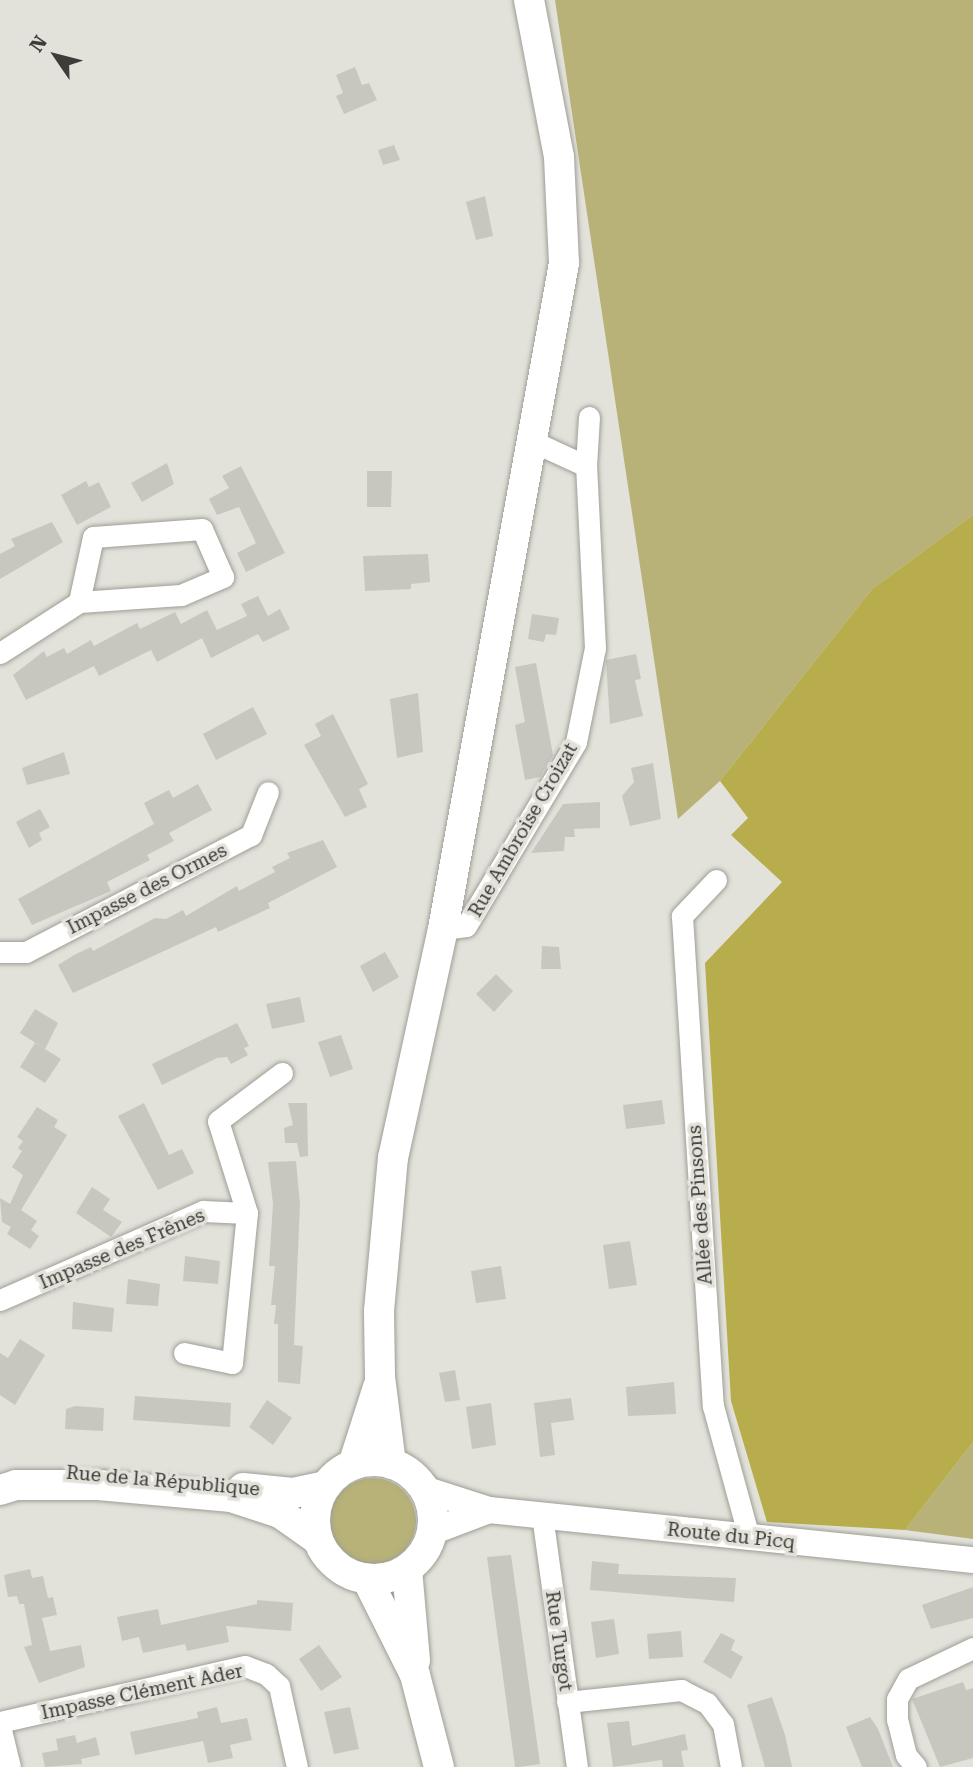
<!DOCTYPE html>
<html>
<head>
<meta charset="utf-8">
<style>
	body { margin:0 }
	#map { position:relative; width:973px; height:1767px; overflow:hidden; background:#e2e2da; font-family:"Roboto Serif",serif }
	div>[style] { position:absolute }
	.green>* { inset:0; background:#b8b278 }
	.round { border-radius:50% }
	.forest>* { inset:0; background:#b7ad4c }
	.building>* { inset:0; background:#c7c7bf }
	.roads { filter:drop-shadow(0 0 2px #9f9e96) drop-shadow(0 0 2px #9f9e96) }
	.minor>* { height:21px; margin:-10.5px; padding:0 10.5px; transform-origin:10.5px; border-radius:10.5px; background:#fff }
	.tertiary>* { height:26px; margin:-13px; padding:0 13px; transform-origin:13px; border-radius:13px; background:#fff }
	.secondary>* { height:30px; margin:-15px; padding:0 15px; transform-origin:15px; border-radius:15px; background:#fff }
	.secondary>.ring { margin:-15px; padding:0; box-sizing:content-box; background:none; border:30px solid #fff; border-radius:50% }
	span { translate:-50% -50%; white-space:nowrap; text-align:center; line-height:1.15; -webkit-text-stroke:7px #e2e2da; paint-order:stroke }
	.street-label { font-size:19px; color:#3d3c39 }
	.north { position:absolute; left:21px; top:21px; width:70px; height:70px; -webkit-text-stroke:5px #e2e2da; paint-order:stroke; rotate:305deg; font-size:19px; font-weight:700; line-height:28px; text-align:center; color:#3d3c39 }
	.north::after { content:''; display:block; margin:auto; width:24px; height:32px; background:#3d3c39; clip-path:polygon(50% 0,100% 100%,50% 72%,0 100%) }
</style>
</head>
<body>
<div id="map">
	<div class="green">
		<div style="clip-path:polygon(555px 0,973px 0,973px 515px,872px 589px,720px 781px,678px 819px)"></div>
		<div style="clip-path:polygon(973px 1442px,973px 1539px,905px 1530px)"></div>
		<div class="round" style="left:330px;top:1478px;width:86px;height:86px"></div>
	</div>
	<div class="forest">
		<div style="clip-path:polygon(973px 515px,973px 1442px,905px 1530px,767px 1522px,731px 1401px,705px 963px,782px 882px,731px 835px,748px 818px,720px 781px,872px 589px)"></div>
	</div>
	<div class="building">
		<div style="clip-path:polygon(355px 67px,362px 85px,369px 83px,377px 100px,344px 114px,336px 96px,343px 93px,336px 75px)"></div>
		<div style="clip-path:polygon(394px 145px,400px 160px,383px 165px,378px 150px)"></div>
		<div style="clip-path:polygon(485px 196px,493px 236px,476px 240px,466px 202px)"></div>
		<div style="clip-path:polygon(167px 463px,174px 484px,142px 502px,131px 483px)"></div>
		<div style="clip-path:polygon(241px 466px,285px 553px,246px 572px,237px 553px,256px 543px,239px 507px,217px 515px,209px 499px,229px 488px,222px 476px)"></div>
		<div style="clip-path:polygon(367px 471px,392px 471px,391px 507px,367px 507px)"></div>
		<div style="clip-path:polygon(86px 481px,89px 487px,99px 482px,111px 507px,77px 525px,61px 495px)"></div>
		<div style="clip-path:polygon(52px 522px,63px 542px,0 579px,0 554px,15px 546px,11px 539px)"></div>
		<div style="clip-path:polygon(428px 554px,430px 582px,411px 584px,411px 589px,365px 591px,363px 556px)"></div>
		<div style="clip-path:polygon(258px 596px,268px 616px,280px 609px,290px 629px,263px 642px,258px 634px,211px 658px,202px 638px,157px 662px,151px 650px,99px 676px,94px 666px,26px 700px,13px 675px,44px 651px,47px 657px,64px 648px,67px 654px,91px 640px,94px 646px,137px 623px,140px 629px,175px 612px,181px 624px,207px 610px,217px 630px,247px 616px,241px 604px)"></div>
		<div style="clip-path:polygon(532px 614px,559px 618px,556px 635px,546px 634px,544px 642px,528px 639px)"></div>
		<div style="clip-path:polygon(636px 654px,641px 679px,635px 680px,643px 716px,610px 724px,606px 660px)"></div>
		<div style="clip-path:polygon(536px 663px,553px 755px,540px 777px,525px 780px,515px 725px,525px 722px,515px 667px)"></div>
		<div style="clip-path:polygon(418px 693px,423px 752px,397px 758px,390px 699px)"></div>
		<div style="clip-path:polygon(253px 707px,267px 734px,216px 760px,203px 734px)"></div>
		<div style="clip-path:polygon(333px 714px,368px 784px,359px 789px,367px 807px,345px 817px,304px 745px,321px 736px,315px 724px)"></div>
		<div style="clip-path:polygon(64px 752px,70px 774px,27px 785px,22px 768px)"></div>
		<div style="clip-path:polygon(653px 763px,661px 819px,630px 826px,622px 796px,634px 782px,631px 768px)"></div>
		<div style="clip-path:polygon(198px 784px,212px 810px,169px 833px,174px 841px,147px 855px,150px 860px,107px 882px,111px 891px,32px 925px,18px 899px,154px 824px,144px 803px,169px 790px,173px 798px)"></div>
		<div style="clip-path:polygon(600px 802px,600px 828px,574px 829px,575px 837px,565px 837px,564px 851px,531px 853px,563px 804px)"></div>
		<div style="clip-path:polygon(40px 809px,50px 827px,39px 833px,42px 840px,29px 848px,16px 822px)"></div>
		<div style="clip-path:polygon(323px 840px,337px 867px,268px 903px,270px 908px,218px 932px,216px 927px,73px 993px,58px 965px,74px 955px,91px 947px,93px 951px,155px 918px,166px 919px,183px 910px,186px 916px,237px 886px,239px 891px,275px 872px,272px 867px,290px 858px,287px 853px)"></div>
		<div style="clip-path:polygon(542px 946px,559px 947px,561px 969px,541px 969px)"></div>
		<div style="clip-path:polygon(385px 952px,399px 977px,373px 992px,360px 966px)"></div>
		<div style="clip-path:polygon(496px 974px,513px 991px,494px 1012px,476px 994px)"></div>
		<div style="clip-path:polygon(300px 997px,305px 1022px,272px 1029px,266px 1004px)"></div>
		<div style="clip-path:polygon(35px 1009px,58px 1023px,45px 1049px,20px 1033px)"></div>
		<div style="clip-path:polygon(237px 1023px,249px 1046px,244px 1048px,248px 1055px,231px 1064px,227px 1057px,217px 1058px,162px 1085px,152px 1064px)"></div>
		<div style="clip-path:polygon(341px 1035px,353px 1069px,330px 1077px,318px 1042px)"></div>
		<div style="clip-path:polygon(35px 1043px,61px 1059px,45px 1083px,20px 1067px)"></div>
		<div style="clip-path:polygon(662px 1100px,665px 1124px,626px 1129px,623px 1105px)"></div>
		<div style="clip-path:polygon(144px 1103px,169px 1155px,182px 1149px,194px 1173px,158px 1190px,118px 1116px)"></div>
		<div style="clip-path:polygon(288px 1103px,307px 1103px,308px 1156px,300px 1157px,297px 1143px,285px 1143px,284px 1128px,293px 1125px)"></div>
		<div style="clip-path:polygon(37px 1107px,58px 1120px,54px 1127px,67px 1135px,21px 1210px,37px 1221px,31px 1230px,39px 1236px,30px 1249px,7px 1234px,11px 1227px,2px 1222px,0 1198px,10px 1204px,23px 1175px,12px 1167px,22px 1151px,18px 1148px,23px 1141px,17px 1137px)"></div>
		<div style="clip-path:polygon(296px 1161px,300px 1204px,294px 1345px,303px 1346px,300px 1384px,278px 1382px,278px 1324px,274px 1324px,276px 1305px,271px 1305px,275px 1266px,269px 1266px,273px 1204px,268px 1162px)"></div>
		<div style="clip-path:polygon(92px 1187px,110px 1199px,103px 1210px,122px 1222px,111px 1237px,76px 1213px)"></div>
		<div style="clip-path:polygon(630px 1241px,637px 1285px,609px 1289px,603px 1245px)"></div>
		<div style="clip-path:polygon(185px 1256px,220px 1261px,218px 1284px,183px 1281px)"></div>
		<div style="clip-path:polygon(501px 1266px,506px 1299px,476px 1303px,471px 1271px)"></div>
		<div style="clip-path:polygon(128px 1279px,160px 1284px,158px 1306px,126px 1304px)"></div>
		<div style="clip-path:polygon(73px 1302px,114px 1308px,112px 1332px,72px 1329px)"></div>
		<div style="clip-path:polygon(20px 1339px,45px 1355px,15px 1405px,0 1395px,0 1353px,8px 1358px)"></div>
		<div style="clip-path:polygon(455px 1370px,460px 1400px,445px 1402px,439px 1373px)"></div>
		<div style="clip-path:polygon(674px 1382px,676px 1414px,628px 1416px,626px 1387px)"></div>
		<div style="clip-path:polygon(135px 1396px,231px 1403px,230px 1427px,133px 1420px)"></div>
		<div style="clip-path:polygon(571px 1398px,574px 1420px,551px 1423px,555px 1455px,540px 1457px,534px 1403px)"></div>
		<div style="clip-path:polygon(267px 1400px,292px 1418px,273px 1445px,249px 1427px)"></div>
		<div style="clip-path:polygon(491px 1403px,496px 1445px,472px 1449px,466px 1407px)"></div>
		<div style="clip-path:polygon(75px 1406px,104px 1408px,103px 1431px,65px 1429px,66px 1409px)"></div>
		<div style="clip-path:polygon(511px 1555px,540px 1764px,519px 1767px,515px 1767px,487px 1557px)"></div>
		<div style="clip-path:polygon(592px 1561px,619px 1564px,618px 1574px,736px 1578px,734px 1602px,590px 1590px)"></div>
		<div style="clip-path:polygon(30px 1569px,32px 1578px,43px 1576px,48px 1598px,53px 1597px,57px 1615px,42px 1618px,50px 1651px,81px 1645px,85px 1667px,39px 1683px,24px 1647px,32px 1645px,24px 1604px,19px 1604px,17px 1596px,8px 1597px,4px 1575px)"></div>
		<div style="clip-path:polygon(973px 1587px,973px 1618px,931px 1629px,922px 1605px)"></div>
		<div style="clip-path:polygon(257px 1600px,293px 1603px,291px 1631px,226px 1626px,229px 1642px,187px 1651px,185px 1644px,143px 1653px,139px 1637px,122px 1641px,117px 1617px,158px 1609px,161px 1625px,257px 1604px)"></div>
		<div style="clip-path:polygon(614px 1619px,619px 1654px,596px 1658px,591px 1622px)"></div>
		<div style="clip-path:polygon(681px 1631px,683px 1657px,649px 1659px,647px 1634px)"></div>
		<div style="clip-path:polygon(721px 1633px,735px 1640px,731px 1650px,743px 1657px,731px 1679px,703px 1662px)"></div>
		<div style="clip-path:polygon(319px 1645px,342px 1677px,321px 1691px,299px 1659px)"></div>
		<div style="clip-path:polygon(963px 1682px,966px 1690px,973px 1688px,973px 1758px,940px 1767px,912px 1699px)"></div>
		<div style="clip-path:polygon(772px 1697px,785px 1735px,792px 1767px,765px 1767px,747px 1705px)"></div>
		<div style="clip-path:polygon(217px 1707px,221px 1723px,247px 1718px,252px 1740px,230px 1745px,233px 1758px,208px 1763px,203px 1741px,135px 1755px,130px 1732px,198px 1718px,197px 1712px)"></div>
		<div style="clip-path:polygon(350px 1707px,359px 1749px,334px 1754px,324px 1712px)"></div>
		<div style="clip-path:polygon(870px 1717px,878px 1729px,893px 1767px,862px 1767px,846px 1727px)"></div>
		<div style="clip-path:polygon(629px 1721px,632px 1746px,685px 1734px,688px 1750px,681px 1751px,684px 1767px,663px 1767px,662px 1760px,613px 1767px,607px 1723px)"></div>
		<div style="clip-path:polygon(75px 1735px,77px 1743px,96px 1737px,100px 1755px,81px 1759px,82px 1764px,45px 1767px,42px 1753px,58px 1750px,56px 1739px)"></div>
	</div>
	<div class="roads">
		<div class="minor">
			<div style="left:534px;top:442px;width:57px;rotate:24.8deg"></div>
			<div style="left:0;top:653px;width:94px;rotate:-32.8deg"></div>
			<div style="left:79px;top:602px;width:102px;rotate:-3.9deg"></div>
			<div style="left:181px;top:595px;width:46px;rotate:-23.2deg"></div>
			<div style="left:223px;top:577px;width:52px;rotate:-113.6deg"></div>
			<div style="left:202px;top:529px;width:109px;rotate:175.8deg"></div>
			<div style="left:93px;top:537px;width:66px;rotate:102.2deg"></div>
			<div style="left:716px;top:880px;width:50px;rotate:133.4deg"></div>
			<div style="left:682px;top:916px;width:491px;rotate:86.4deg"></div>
			<div style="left:713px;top:1406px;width:137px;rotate:74.7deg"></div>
			<div style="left:443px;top:929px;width:23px;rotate:-7deg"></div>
			<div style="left:466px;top:926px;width:214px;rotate:-59.1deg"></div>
			<div style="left:576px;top:742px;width:96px;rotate:-78.6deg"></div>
			<div style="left:595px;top:648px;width:182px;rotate:-92.8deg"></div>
			<div style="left:586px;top:466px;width:49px;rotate:-86.5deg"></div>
			<div style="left:0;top:952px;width:26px"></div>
			<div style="left:26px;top:952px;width:254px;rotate:-27.5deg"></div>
			<div style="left:251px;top:835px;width:46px;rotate:-68.4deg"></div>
			<div style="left:0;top:1300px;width:222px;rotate:-23.7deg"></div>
			<div style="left:203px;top:1211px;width:44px;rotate:2.6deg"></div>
			<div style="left:184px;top:1353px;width:49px;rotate:11.8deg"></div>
			<div style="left:232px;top:1363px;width:151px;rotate:-84.3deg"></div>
			<div style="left:247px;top:1213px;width:96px;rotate:-107.5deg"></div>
			<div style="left:218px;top:1121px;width:80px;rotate:-36.9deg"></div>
			<div style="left:542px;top:1515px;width:254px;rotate:82.1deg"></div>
			<div style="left:567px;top:1702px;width:115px;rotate:-6deg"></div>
			<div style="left:681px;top:1690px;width:29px;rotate:27deg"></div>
			<div style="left:707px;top:1703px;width:26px;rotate:53deg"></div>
			<div style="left:723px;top:1724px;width:44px;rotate:79.5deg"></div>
			<div style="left:0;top:1722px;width:251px;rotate:-12.9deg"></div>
			<div style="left:245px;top:1666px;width:22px;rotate:21deg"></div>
			<div style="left:266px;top:1674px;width:18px;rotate:43deg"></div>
			<div style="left:279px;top:1686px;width:83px;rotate:77.5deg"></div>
			<div style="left:0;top:1726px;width:42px;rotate:76.3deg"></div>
			<div style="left:916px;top:1767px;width:16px;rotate:-130deg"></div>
			<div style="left:906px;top:1755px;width:36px;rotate:-104deg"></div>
			<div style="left:897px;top:1720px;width:21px;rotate:-90deg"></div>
			<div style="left:897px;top:1699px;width:23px;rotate:-61deg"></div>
			<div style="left:908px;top:1679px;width:72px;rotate:-25.5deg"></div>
		</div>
		<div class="tertiary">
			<div style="left:424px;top:1489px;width:68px;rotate:17.9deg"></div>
			<div style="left:489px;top:1510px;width:487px;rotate:5.9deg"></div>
			<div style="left:431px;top:1532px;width:62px;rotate:-20.8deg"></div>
		</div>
		<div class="secondary">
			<div class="ring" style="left:315px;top:1461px;width:88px;height:88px"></div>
			<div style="left:391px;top:1464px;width:88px;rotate:-97.2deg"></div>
			<div style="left:380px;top:1377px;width:66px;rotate:-90.9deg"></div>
			<div style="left:379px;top:1311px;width:154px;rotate:-84.8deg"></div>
			<div style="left:393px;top:1158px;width:234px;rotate:-77.7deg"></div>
			<div style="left:443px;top:929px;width:677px;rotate:-79.7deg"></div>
			<div style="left:564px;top:263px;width:106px;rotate:-92.7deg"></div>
			<div style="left:559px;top:157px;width:160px;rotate:-100.8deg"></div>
			<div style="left:353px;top:1465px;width:82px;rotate:-72.2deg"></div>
			<div style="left:243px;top:1488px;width:50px;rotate:5.7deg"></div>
			<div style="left:293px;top:1493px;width:34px;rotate:-12deg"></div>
			<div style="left:0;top:1490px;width:17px;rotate:-17deg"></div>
			<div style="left:16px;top:1485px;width:82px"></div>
			<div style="left:98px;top:1485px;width:134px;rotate:5.2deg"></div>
			<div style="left:231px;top:1497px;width:52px;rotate:18.1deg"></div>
			<div style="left:280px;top:1513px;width:45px;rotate:35.1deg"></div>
			<div style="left:407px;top:1569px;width:92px;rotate:85deg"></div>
			<div style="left:367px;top:1579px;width:107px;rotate:63.4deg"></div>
			<div style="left:415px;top:1675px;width:95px;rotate:75.4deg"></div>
		</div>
	</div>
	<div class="street-label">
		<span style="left:523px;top:830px;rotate:-60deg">Rue Ambroise Croizat</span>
		<span style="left:147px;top:889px;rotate:-27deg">Impasse des Ormes</span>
		<span style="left:700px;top:1205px;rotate:-94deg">Allée des Pinsons</span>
		<span style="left:122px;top:1249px;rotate:-23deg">Impasse des Frênes</span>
		<span style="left:163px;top:1481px;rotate:5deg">Rue de la République</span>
		<span style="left:731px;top:1536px;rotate:6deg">Route du Picq</span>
		<span style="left:559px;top:1641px;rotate:82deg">Rue Turgot</span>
		<span style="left:142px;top:1692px;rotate:-12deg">Impasse Clément Ader</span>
	</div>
	<div class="north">N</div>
</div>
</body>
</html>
